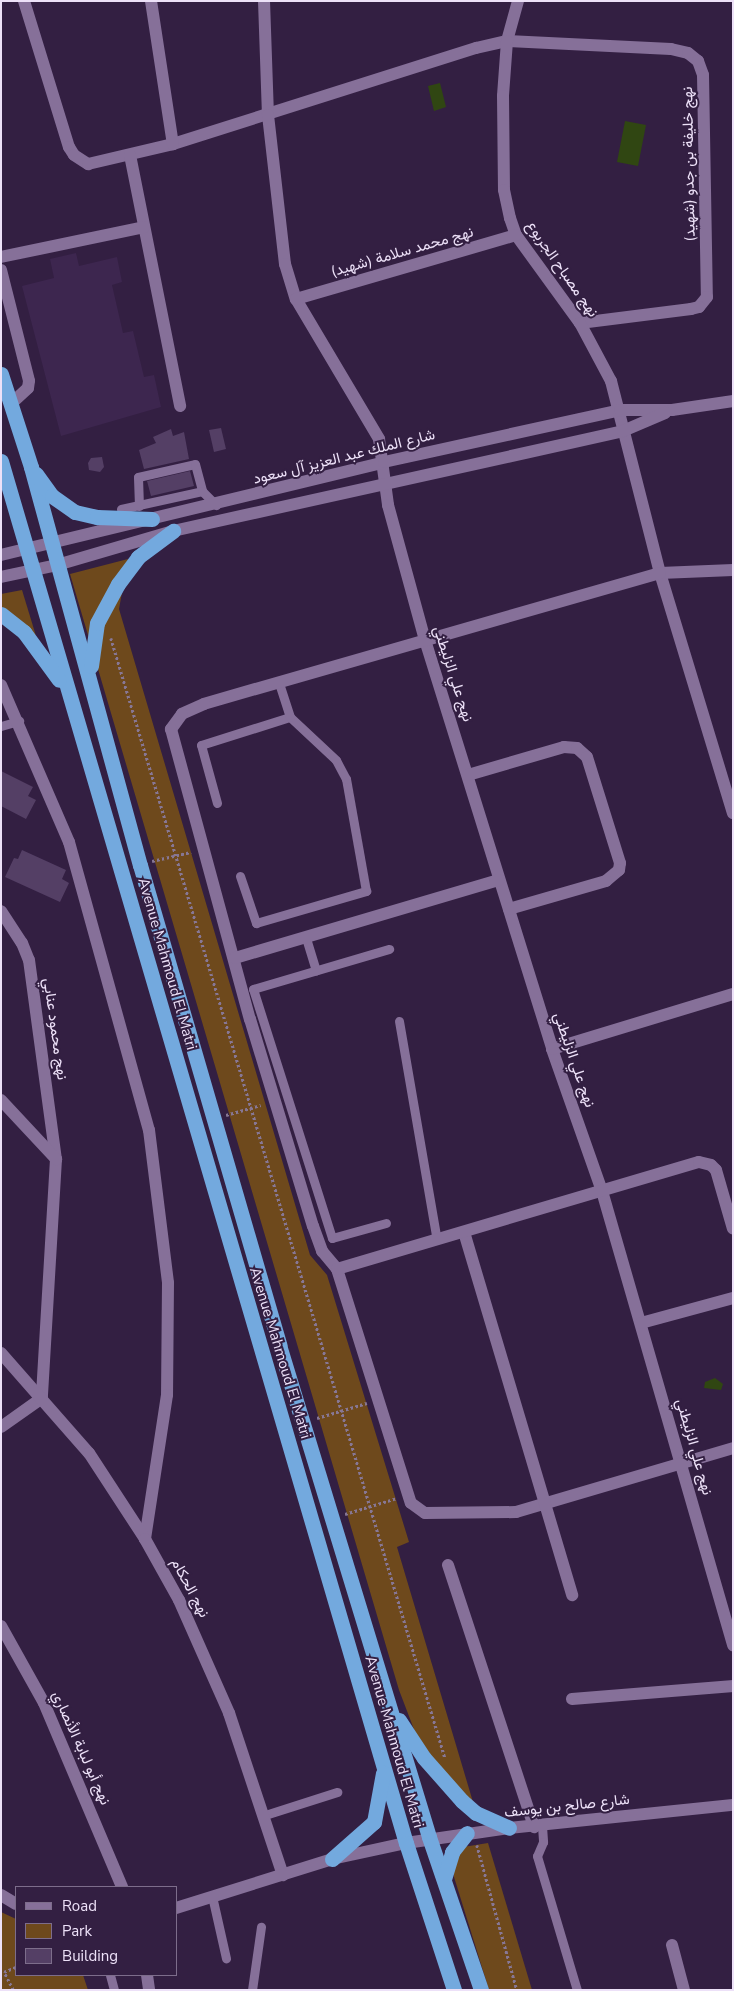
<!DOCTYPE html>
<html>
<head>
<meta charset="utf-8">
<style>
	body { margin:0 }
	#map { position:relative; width:734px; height:1991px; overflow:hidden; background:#331f42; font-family:"Nunito Sans",Vazirmatn,sans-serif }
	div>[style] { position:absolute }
	.built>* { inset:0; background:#3d264f }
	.green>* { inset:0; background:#6e491c }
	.water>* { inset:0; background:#304612 }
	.building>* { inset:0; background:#543f65 }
	.path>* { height:2.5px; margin-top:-1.25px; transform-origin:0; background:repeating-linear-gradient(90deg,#877795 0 2.5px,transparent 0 5px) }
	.lane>* { height:9px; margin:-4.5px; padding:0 4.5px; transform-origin:4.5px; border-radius:4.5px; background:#867099 }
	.street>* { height:12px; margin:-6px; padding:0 6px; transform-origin:6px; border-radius:6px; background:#867099 }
	.secondary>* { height:12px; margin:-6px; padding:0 6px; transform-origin:6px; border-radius:6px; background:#867099 }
	.highway>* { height:15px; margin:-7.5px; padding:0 7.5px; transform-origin:7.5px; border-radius:7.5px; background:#73a9de }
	span { translate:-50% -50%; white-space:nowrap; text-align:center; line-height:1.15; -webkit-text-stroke:4px #331f42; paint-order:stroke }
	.street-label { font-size:15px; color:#ede1f8 }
	.frame { position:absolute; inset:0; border:2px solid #ede1f8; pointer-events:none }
	.legend { position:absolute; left:15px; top:1886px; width:162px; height:90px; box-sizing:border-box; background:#331f42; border:1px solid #7d6d8b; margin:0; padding:6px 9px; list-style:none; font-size:15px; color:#ede1f8 }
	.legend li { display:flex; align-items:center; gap:10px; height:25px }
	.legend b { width:25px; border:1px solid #7d6d8b }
</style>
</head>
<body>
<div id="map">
	<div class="built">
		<div style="clip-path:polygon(76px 253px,79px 266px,117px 257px,122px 282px,112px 285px,123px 333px,133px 331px,144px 377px,154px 375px,161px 407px,61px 436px,22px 286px,54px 278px,50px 259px)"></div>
	</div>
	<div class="green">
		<div style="clip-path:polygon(128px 559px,119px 609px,310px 1255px,327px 1275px,409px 1542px,397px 1547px,473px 1802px,439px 1767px,415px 1732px,399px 1690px,70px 574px)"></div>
		<div style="clip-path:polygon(22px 590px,36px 636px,1px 610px,1px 594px)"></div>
		<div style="clip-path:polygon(488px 1843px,532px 1990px,489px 1990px,454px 1877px,454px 1859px,463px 1847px)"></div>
		<div style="clip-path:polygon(1px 1912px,16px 1919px,16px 1975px,83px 1975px,88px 1990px,1px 1990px)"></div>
	</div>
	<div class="water">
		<div style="clip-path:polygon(440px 83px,446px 107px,434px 111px,428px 86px)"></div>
		<div style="clip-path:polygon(625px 121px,646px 125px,638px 166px,617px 162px)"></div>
		<div style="clip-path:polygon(715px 1378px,723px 1384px,721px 1390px,704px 1388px,705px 1382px)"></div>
	</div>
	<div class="building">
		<div style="clip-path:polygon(221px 428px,226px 449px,214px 452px,209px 430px)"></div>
		<div style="clip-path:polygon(171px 429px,173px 436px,184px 432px,189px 459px,144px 469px,139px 450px,156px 443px,153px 437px)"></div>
		<div style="clip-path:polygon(102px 457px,104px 467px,100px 472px,89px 470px,88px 463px,91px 458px)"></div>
		<div style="clip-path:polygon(190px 471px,194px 486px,151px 496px,147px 481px)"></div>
		<div style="clip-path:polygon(1px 771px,33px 787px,28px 796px,36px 800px,26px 819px,1px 806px)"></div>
		<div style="clip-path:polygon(22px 850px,66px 870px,62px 879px,69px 883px,60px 902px,5px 877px,14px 858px,18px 859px)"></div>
	</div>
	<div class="path">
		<div style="left:111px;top:638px;width:1169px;rotate:73.39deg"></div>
		<div style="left:152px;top:861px;width:40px;rotate:-13deg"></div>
		<div style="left:226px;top:1115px;width:36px;rotate:-16deg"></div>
		<div style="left:317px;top:1418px;width:52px;rotate:-16.7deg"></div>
		<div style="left:345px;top:1514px;width:54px;rotate:-17.1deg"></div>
		<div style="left:477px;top:1845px;width:150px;rotate:74.6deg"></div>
		<div style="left:13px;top:1990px;width:20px;rotate:-117deg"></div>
		<div style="left:4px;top:1972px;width:13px;rotate:-23deg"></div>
	</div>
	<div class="lane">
		<div style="left:139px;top:506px;width:29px;rotate:-92deg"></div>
		<div style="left:138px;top:477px;width:58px;rotate:-12.8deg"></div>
		<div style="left:195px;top:464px;width:28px;rotate:75deg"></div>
		<div style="left:121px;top:509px;width:83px;rotate:-12.5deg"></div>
		<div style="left:202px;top:491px;width:20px;rotate:45deg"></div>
		<div style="left:1px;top:726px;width:19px;rotate:-16deg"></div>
		<div style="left:217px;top:803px;width:60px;rotate:-105.4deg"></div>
		<div style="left:201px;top:745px;width:93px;rotate:-17.5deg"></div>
		<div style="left:240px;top:876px;width:50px;rotate:71.2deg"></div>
		<div style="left:256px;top:923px;width:115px;rotate:-16.2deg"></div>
		<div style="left:366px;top:891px;width:114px;rotate:-100.1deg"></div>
		<div style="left:346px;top:779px;width:21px;rotate:-118deg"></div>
		<div style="left:336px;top:760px;width:63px;rotate:-136.9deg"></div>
		<div style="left:290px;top:717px;width:35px;rotate:-108deg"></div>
		<div style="left:306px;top:938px;width:34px;rotate:73deg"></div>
		<div style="left:399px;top:1021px;width:222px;rotate:80.2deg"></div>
		<div style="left:386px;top:1223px;width:56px;rotate:164.5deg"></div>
		<div style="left:332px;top:1238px;width:261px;rotate:-107.6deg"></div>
		<div style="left:253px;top:989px;width:142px;rotate:-16.4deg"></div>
		<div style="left:265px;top:1815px;width:76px;rotate:-17.7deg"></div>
		<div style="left:542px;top:1826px;width:16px;rotate:86deg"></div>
		<div style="left:543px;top:1842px;width:15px;rotate:113deg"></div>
		<div style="left:537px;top:1856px;width:140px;rotate:73.4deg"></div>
		<div style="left:212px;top:1896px;width:64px;rotate:77.3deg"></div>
		<div style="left:110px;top:1975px;width:16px;rotate:75deg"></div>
		<div style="left:252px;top:1990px;width:64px;rotate:-81.9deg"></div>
	</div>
	<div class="street">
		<div style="left:24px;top:1px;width:153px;rotate:72.9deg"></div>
		<div style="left:69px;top:147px;width:9px;rotate:58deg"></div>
		<div style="left:74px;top:155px;width:17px;rotate:33deg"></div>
		<div style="left:88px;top:164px;width:87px;rotate:-13.2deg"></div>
		<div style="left:173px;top:144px;width:318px;rotate:-17.6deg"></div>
		<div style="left:476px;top:48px;width:32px;rotate:-13deg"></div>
		<div style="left:507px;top:41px;width:164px;rotate:2.8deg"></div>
		<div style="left:671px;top:49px;width:17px;rotate:13deg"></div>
		<div style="left:688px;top:53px;width:13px;rotate:39deg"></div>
		<div style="left:698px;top:61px;width:15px;rotate:70deg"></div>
		<div style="left:703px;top:75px;width:222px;rotate:89deg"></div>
		<div style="left:707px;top:297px;width:13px;rotate:129deg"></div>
		<div style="left:699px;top:307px;width:8px;rotate:166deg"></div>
		<div style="left:691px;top:309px;width:112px;rotate:172.8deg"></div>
		<div style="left:151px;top:1px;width:145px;rotate:81.3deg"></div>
		<div style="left:264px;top:1px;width:114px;rotate:88deg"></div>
		<div style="left:268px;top:115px;width:150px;rotate:83.5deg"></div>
		<div style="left:285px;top:264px;width:37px;rotate:73deg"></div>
		<div style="left:296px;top:299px;width:163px;rotate:59.3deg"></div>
		<div style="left:379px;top:439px;width:67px;rotate:82.2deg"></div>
		<div style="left:388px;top:505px;width:140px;rotate:74.7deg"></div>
		<div style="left:425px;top:640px;width:428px;rotate:72.7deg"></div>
		<div style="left:552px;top:1049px;width:151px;rotate:70.6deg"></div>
		<div style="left:602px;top:1191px;width:473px;rotate:73.9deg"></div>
		<div style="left:518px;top:1px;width:41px;rotate:105.4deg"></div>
		<div style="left:507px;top:41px;width:55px;rotate:94.2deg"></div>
		<div style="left:503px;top:96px;width:94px;rotate:89.4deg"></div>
		<div style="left:504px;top:190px;width:29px;rotate:78deg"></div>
		<div style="left:510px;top:218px;width:18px;rotate:71deg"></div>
		<div style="left:516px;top:235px;width:109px;rotate:54deg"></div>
		<div style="left:580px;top:323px;width:66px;rotate:61.9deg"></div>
		<div style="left:611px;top:381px;width:198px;rotate:75.7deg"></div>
		<div style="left:660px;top:573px;width:251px;rotate:73.1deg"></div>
		<div style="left:130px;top:155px;width:256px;rotate:78.7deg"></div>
		<div style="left:1px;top:257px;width:146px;rotate:-11.8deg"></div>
		<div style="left:1px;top:270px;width:114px;rotate:75.8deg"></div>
		<div style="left:29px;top:381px;width:7px;rotate:98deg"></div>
		<div style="left:28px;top:388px;width:23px;rotate:137deg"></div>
		<div style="left:296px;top:299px;width:229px;rotate:-16.2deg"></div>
		<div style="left:733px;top:570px;width:73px;rotate:177.6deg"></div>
		<div style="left:660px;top:573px;width:474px;rotate:164deg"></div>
		<div style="left:204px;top:704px;width:24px;rotate:156deg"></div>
		<div style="left:182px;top:714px;width:19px;rotate:126deg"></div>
		<div style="left:171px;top:729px;width:301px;rotate:74.8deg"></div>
		<div style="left:250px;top:1019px;width:216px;rotate:73.1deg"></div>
		<div style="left:313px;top:1226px;width:27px;rotate:70deg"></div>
		<div style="left:322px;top:1251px;width:23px;rotate:50deg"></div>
		<div style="left:337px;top:1269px;width:245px;rotate:72.5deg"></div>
		<div style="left:411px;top:1503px;width:17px;rotate:36deg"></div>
		<div style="left:425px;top:1513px;width:91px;rotate:-0.6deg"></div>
		<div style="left:516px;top:1512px;width:226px;rotate:-16.4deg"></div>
		<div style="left:1px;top:685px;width:171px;rotate:66.6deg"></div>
		<div style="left:69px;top:842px;width:299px;rotate:74.5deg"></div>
		<div style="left:149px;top:1130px;width:154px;rotate:82.9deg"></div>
		<div style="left:168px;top:1283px;width:112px;rotate:90.5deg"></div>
		<div style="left:167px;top:1395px;width:146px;rotate:98.7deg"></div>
		<div style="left:468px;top:775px;width:100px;rotate:-16.3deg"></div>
		<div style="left:564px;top:747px;width:13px;rotate:4deg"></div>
		<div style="left:577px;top:748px;width:13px;rotate:42deg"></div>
		<div style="left:587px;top:757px;width:111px;rotate:72.7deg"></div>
		<div style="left:620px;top:863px;width:7px;rotate:98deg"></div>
		<div style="left:619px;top:870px;width:17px;rotate:140deg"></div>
		<div style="left:606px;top:881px;width:101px;rotate:163.9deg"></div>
		<div style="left:1px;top:911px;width:38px;rotate:57deg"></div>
		<div style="left:22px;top:943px;width:18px;rotate:68deg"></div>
		<div style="left:29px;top:960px;width:201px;rotate:82.3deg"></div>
		<div style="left:56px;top:1159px;width:239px;rotate:93.4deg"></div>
		<div style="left:42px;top:1398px;width:50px;rotate:144.7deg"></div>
		<div style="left:235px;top:958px;width:275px;rotate:-16.5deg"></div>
		<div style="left:552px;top:1049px;width:189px;rotate:-16.9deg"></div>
		<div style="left:1px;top:1100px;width:81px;rotate:47deg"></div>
		<div style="left:464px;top:1232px;width:379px;rotate:73.4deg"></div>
		<div style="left:337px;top:1269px;width:377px;rotate:-16.5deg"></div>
		<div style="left:699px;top:1162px;width:12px;rotate:14deg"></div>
		<div style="left:711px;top:1165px;width:7px;rotate:45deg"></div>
		<div style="left:716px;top:1170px;width:61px;rotate:73.9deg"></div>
		<div style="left:641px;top:1323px;width:95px;rotate:-15.2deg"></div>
		<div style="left:1px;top:1353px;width:133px;rotate:48.7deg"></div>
		<div style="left:89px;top:1453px;width:103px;rotate:56.9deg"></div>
		<div style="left:145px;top:1539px;width:70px;rotate:60.9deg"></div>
		<div style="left:179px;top:1600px;width:124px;rotate:66.1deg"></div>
		<div style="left:229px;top:1713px;width:171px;rotate:71.6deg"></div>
		<div style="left:448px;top:1565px;width:276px;rotate:71.8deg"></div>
		<div style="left:1px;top:1626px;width:88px;rotate:60.8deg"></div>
		<div style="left:44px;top:1703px;width:200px;rotate:67deg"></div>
		<div style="left:572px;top:1699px;width:162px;rotate:-4.6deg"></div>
		<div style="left:1px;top:1895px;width:17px;rotate:31deg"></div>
		<div style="left:176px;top:1908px;width:164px;rotate:-17.4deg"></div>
		<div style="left:332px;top:1859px;width:76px;rotate:-12.2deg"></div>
		<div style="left:672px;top:1945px;width:47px;rotate:75.1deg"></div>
		<div style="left:147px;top:1975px;width:15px;rotate:82deg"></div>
	</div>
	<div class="secondary">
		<div style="left:1px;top:555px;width:394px;rotate:-13.6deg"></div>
		<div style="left:384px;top:462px;width:242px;rotate:-12.4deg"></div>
		<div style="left:620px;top:410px;width:52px"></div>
		<div style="left:672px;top:410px;width:62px;rotate:-8.4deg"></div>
		<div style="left:1px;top:577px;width:57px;rotate:-12.1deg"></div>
		<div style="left:57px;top:565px;width:121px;rotate:-16.3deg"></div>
		<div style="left:173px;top:531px;width:461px;rotate:-12.5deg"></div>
		<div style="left:623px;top:431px;width:46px;rotate:-23.2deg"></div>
		<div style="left:406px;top:1843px;width:104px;rotate:-8.3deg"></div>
		<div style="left:509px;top:1828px;width:225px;rotate:-5.9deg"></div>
	</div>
	<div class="highway">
		<div style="left:1px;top:374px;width:98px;rotate:72.1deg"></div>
		<div style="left:31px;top:467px;width:413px;rotate:74.7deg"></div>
		<div style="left:140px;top:865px;width:500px;rotate:73.8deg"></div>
		<div style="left:279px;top:1345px;width:514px;rotate:73.04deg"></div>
		<div style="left:429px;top:1837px;width:162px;rotate:71.2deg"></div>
		<div style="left:1px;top:461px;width:1440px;rotate:73.67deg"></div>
		<div style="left:406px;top:1843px;width:155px;rotate:71.9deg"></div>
		<div style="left:36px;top:474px;width:27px;rotate:54deg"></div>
		<div style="left:52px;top:496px;width:28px;rotate:35deg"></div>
		<div style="left:75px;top:512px;width:23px;rotate:13deg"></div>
		<div style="left:97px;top:517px;width:55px;rotate:2.1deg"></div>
		<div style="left:1px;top:614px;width:29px;rotate:38deg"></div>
		<div style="left:24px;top:632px;width:59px;rotate:53.9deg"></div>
		<div style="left:91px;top:666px;width:43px;rotate:-82.1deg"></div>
		<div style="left:97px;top:623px;width:44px;rotate:-61.7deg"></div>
		<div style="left:118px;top:584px;width:34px;rotate:-53deg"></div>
		<div style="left:138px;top:557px;width:44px;rotate:-36.6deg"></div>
		<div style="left:399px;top:1720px;width:45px;rotate:56.7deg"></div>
		<div style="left:424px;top:1758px;width:57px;rotate:48.5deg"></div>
		<div style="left:462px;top:1801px;width:18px;rotate:41deg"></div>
		<div style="left:476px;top:1813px;width:36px;rotate:24deg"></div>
		<div style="left:332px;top:1859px;width:56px;rotate:-41.4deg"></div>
		<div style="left:374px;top:1822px;width:50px;rotate:-79.6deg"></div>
		<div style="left:444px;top:1879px;width:28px;rotate:-73deg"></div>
		<div style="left:452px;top:1852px;width:24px;rotate:-52deg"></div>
	</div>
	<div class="street-label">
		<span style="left:689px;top:164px;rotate:-91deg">نهج خليفة بن جدو (شهيد)</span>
		<span style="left:402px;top:252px;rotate:-16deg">نهج محمد سلامة (شهيد)</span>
		<span style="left:562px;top:269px;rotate:55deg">نهج مصباح الجربوع</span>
		<span style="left:344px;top:457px;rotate:-14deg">شارع الملك عبد العزيز آل سعود</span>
		<span style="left:453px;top:674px;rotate:72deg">نهج علي الزليطني</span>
		<span style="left:167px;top:964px;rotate:74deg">Avenue Mahmoud El Matri</span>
		<span style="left:55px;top:1029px;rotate:82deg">نهج محمود عنابي</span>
		<span style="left:574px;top:1060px;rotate:71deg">نهج علي الزليطني</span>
		<span style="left:280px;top:1353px;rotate:73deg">Avenue Mahmoud El Matri</span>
		<span style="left:694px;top:1447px;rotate:74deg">نهج علي الزليطني</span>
		<span style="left:190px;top:1588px;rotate:62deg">نهج الحكام</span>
		<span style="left:394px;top:1742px;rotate:74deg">Avenue Mahmoud El Matri</span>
		<span style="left:81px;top:1748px;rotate:66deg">نهج أبو لبابة الأنصاري</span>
		<span style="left:567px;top:1806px;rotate:-6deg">شارع صالح بن يوسف</span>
	</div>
	<div class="frame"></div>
	<ul class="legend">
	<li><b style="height:6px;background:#867099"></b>Road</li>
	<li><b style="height:14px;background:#6e491c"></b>Park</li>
	<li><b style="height:14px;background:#543f65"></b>Building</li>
	</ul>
</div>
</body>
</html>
